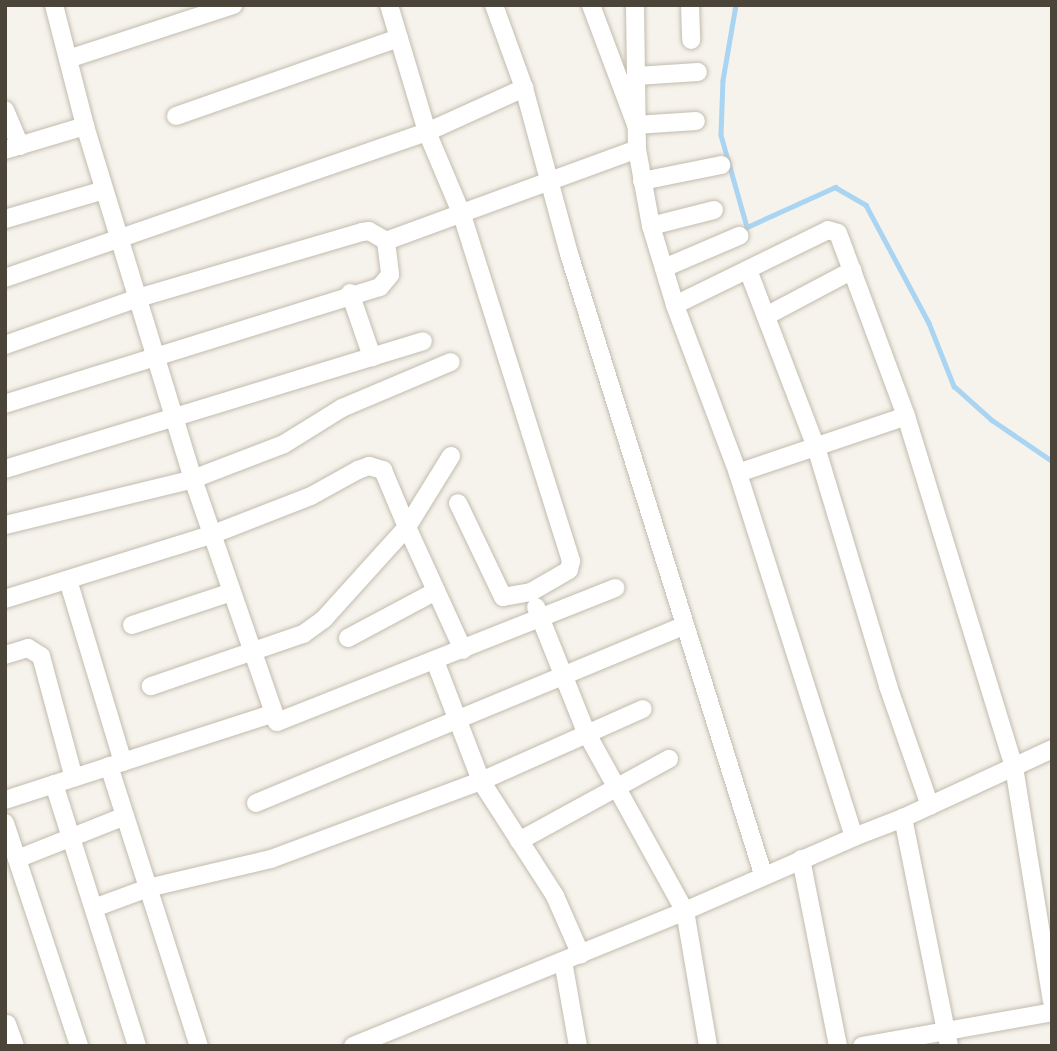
<!DOCTYPE html>
<html>
<head>
<meta charset="utf-8">
<style>
	body { margin:0 }
	#map { position:relative; width:1057px; height:1051px; overflow:hidden; background:#f6f3ec; font-family:Jost,sans-serif }
	div>[style] { position:absolute }
	.stream>* { height:4.5px; margin:-2.25px; padding:0 2.25px; transform-origin:2.25px; border-radius:2.25px; background:#a9d4f2 }
	.roads { filter:drop-shadow(0 0 2px #c2bbae) drop-shadow(0 0 2px #c2bbae) }
	.minor>* { height:18px; margin:-9px; padding:0 9px; transform-origin:9px; border-radius:9px; background:#fff }
	span { translate:-50% -50%; white-space:nowrap; text-align:center; line-height:1.15; -webkit-text-stroke:7px #fff; paint-order:stroke }
	.frame { position:absolute; inset:0; border:7px solid #4b4439; pointer-events:none }
</style>
</head>
<body>
<div id="map">
	<div class="stream">
		<div style="left:736px;top:5px;width:76px;rotate:99.8deg"></div>
		<div style="left:723px;top:80px;width:55px;rotate:92.1deg"></div>
		<div style="left:721px;top:135px;width:96px;rotate:74.2deg"></div>
		<div style="left:747px;top:227px;width:97px;rotate:-24.4deg"></div>
		<div style="left:835px;top:187px;width:36px;rotate:30deg"></div>
		<div style="left:866px;top:205px;width:134px;rotate:61.9deg"></div>
		<div style="left:929px;top:323px;width:68px;rotate:68.4deg"></div>
		<div style="left:954px;top:386px;width:51px;rotate:41.8deg"></div>
		<div style="left:992px;top:420px;width:73px;rotate:34.3deg"></div>
	</div>
	<div class="roads">
		<div class="minor">
			<div style="left:54px;top:5px;width:125px;rotate:75.6deg"></div>
			<div style="left:85px;top:126px;width:369px;rotate:73deg"></div>
			<div style="left:193px;top:479px;width:257px;rotate:70.9deg"></div>
			<div style="left:277px;top:722px;width:364px;rotate:-21.6deg"></div>
			<div style="left:389px;top:5px;width:133px;rotate:73.3deg"></div>
			<div style="left:427px;top:132px;width:90px;rotate:67.1deg"></div>
			<div style="left:462px;top:215px;width:363px;rotate:72.5deg"></div>
			<div style="left:571px;top:561px;width:9px;rotate:103deg"></div>
			<div style="left:569px;top:570px;width:44px;rotate:149.9deg"></div>
			<div style="left:531px;top:592px;width:28px;rotate:170deg"></div>
			<div style="left:503px;top:597px;width:104px;rotate:-115.6deg"></div>
			<div style="left:494px;top:5px;width:88px;rotate:70.1deg"></div>
			<div style="left:524px;top:88px;width:175px;rotate:74.8deg"></div>
			<div style="left:570px;top:257px;width:646px;rotate:72.63deg"></div>
			<div style="left:591px;top:5px;width:128px;rotate:69.4deg"></div>
			<div style="left:636px;top:125px;width:60px;rotate:-3.8deg"></div>
			<div style="left:690px;top:5px;width:35px;rotate:88deg"></div>
			<div style="left:68px;top:59px;width:174px;rotate:-18.1deg"></div>
			<div style="left:636px;top:76px;width:62px;rotate:-3.7deg"></div>
			<div style="left:5px;top:110px;width:39px;rotate:67deg"></div>
			<div style="left:176px;top:116px;width:236px;rotate:-19.3deg"></div>
			<div style="left:637px;top:149px;width:78px;rotate:79.7deg"></div>
			<div style="left:651px;top:226px;width:83px;rotate:73.1deg"></div>
			<div style="left:5px;top:150px;width:84px;rotate:-16.7deg"></div>
			<div style="left:642px;top:181px;width:81px;rotate:-11.4deg"></div>
			<div style="left:5px;top:219px;width:103px;rotate:-16.3deg"></div>
			<div style="left:651px;top:226px;width:65px;rotate:-14.3deg"></div>
			<div style="left:386px;top:241px;width:267px;rotate:-20.1deg"></div>
			<div style="left:637px;top:149px;width:144px;rotate:-90.8deg"></div>
			<div style="left:664px;top:268px;width:82px;rotate:-23.1deg"></div>
			<div style="left:748px;top:270px;width:190px;rotate:69deg"></div>
			<div style="left:816px;top:447px;width:250px;rotate:73.2deg"></div>
			<div style="left:888px;top:686px;width:127px;rotate:70.7deg"></div>
			<div style="left:5px;top:278px;width:447px;rotate:-19.1deg"></div>
			<div style="left:427px;top:132px;width:107px;rotate:-24.4deg"></div>
			<div style="left:350px;top:293px;width:68px;rotate:71deg"></div>
			<div style="left:766px;top:316px;width:98px;rotate:-27.9deg"></div>
			<div style="left:5px;top:345px;width:141px;rotate:-19.5deg"></div>
			<div style="left:138px;top:298px;width:234px;rotate:-16.4deg"></div>
			<div style="left:362px;top:232px;width:7px;rotate:-8deg"></div>
			<div style="left:369px;top:231px;width:20px;rotate:30deg"></div>
			<div style="left:386px;top:241px;width:34px;rotate:83deg"></div>
			<div style="left:390px;top:275px;width:16px;rotate:130deg"></div>
			<div style="left:380px;top:287px;width:393px;rotate:162.7deg"></div>
			<div style="left:451px;top:456px;width:84px;rotate:121.8deg"></div>
			<div style="left:407px;top:527px;width:135px;rotate:65.5deg"></div>
			<div style="left:5px;top:469px;width:437px;rotate:-17deg"></div>
			<div style="left:738px;top:473px;width:177px;rotate:-18.7deg"></div>
			<div style="left:5px;top:525px;width:194px;rotate:-13.7deg"></div>
			<div style="left:193px;top:479px;width:97px;rotate:-21deg"></div>
			<div style="left:284px;top:444px;width:68px;rotate:-31.8deg"></div>
			<div style="left:342px;top:408px;width:118px;rotate:-22.9deg"></div>
			<div style="left:68px;top:580px;width:190px;rotate:73.2deg"></div>
			<div style="left:5px;top:599px;width:216px;rotate:-17.3deg"></div>
			<div style="left:211px;top:535px;width:107px;rotate:-21.3deg"></div>
			<div style="left:311px;top:496px;width:54px;rotate:-29deg"></div>
			<div style="left:358px;top:470px;width:12px;rotate:-20deg"></div>
			<div style="left:369px;top:466px;width:15px;rotate:16deg"></div>
			<div style="left:383px;top:470px;width:62px;rotate:67.2deg"></div>
			<div style="left:407px;top:527px;width:124px;rotate:132.1deg"></div>
			<div style="left:324px;top:619px;width:26px;rotate:144deg"></div>
			<div style="left:303px;top:634px;width:161px;rotate:161.1deg"></div>
			<div style="left:536px;top:607px;width:135px;rotate:68.2deg"></div>
			<div style="left:586px;top:732px;width:205px;rotate:61.1deg"></div>
			<div style="left:685px;top:911px;width:137px;rotate:80.3deg"></div>
			<div style="left:132px;top:625px;width:105px;rotate:-18.3deg"></div>
			<div style="left:348px;top:638px;width:100px;rotate:-28.1deg"></div>
			<div style="left:5px;top:655px;width:24px;rotate:-17deg"></div>
			<div style="left:28px;top:648px;width:15px;rotate:32deg"></div>
			<div style="left:41px;top:656px;width:126px;rotate:74.9deg"></div>
			<div style="left:435px;top:661px;width:129px;rotate:69deg"></div>
			<div style="left:481px;top:781px;width:137px;rotate:57.2deg"></div>
			<div style="left:555px;top:896px;width:64px;rotate:66.2deg"></div>
			<div style="left:109px;top:766px;width:294px;rotate:72.2deg"></div>
			<div style="left:54px;top:784px;width:275px;rotate:72.4deg"></div>
			<div style="left:5px;top:800px;width:280px;rotate:-17.9deg"></div>
			<div style="left:256px;top:803px;width:464px;rotate:-22.5deg"></div>
			<div style="left:903px;top:818px;width:164px;rotate:-24.8deg"></div>
			<div style="left:5px;top:823px;width:235px;rotate:71.6deg"></div>
			<div style="left:519px;top:841px;width:171px;rotate:-28.7deg"></div>
			<div style="left:17px;top:859px;width:116px;rotate:-21.7deg"></div>
			<div style="left:801px;top:859px;width:191px;rotate:78.8deg"></div>
			<div style="left:94px;top:908px;width:58px;rotate:-20.3deg"></div>
			<div style="left:148px;top:888px;width:126px;rotate:-13.3deg"></div>
			<div style="left:271px;top:859px;width:224px;rotate:-20.4deg"></div>
			<div style="left:481px;top:781px;width:177px;rotate:-24deg"></div>
			<div style="left:563px;top:961px;width:86px;rotate:80deg"></div>
			<div style="left:7px;top:1024px;width:23px;rotate:70deg"></div>
			<div style="left:353px;top:1046px;width:358px;rotate:-22.1deg"></div>
			<div style="left:685px;top:911px;width:184px;rotate:-23.6deg"></div>
			<div style="left:862px;top:1046px;width:193px;rotate:-10.1deg"></div>
			<div style="left:949px;top:1046px;width:233px;rotate:-101.4deg"></div>
			<div style="left:903px;top:818px;width:53px;rotate:158.8deg"></div>
			<div style="left:854px;top:837px;width:382px;rotate:-107.7deg"></div>
			<div style="left:738px;top:473px;width:179px;rotate:-110.6deg"></div>
			<div style="left:675px;top:305px;width:170px;rotate:-26.1deg"></div>
			<div style="left:828px;top:230px;width:10px;rotate:17deg"></div>
			<div style="left:838px;top:233px;width:195px;rotate:69.6deg"></div>
			<div style="left:906px;top:416px;width:367px;rotate:72.9deg"></div>
			<div style="left:1014px;top:767px;width:237px;rotate:80.8deg"></div>
		</div>
	</div>
	<div class="frame"></div>
</div>
</body>
</html>
